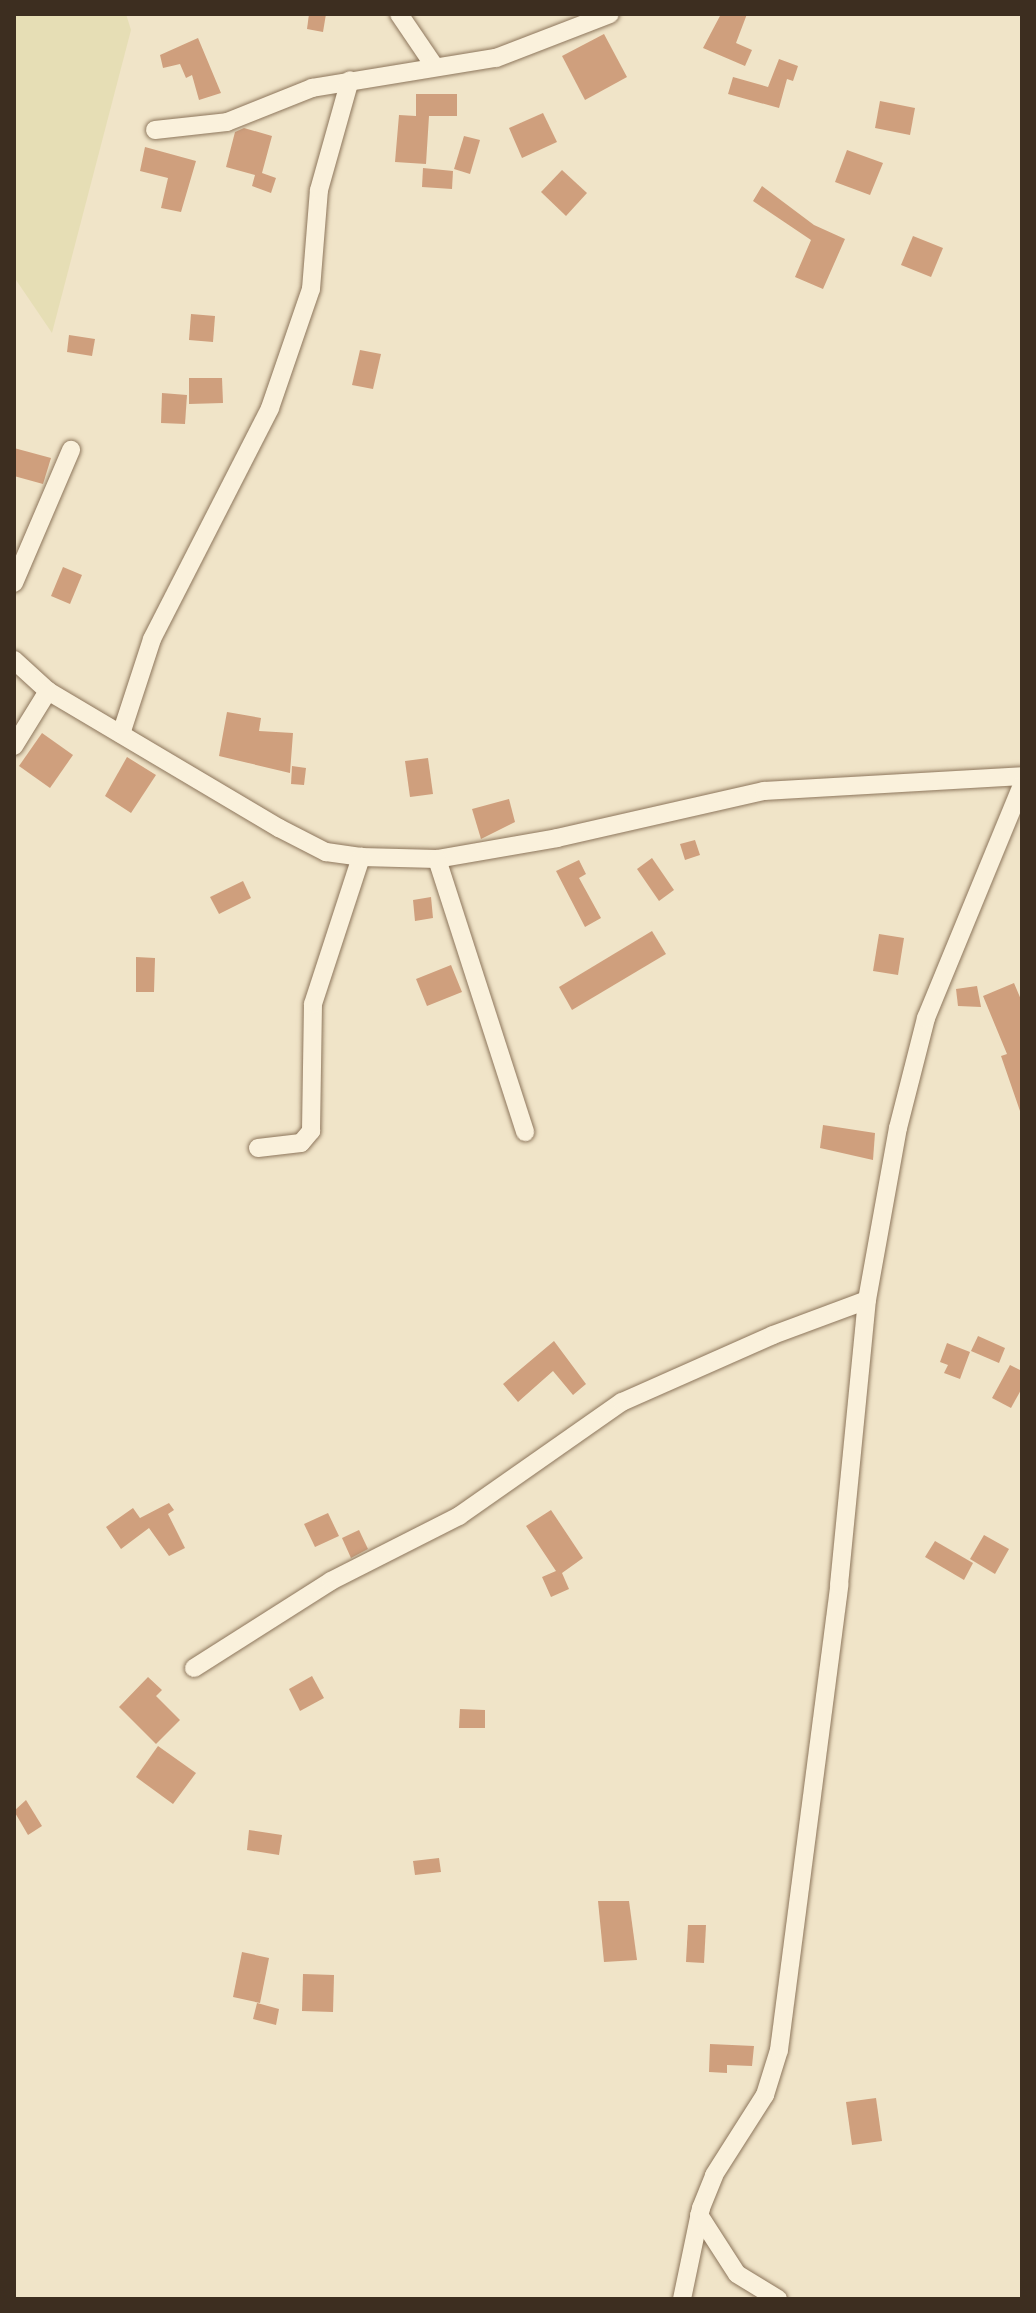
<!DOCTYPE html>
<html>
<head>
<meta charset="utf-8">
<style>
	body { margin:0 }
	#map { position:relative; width:1036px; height:2313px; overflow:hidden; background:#f0e4c8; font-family:"Zilla Slab",serif }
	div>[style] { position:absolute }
	.farmland>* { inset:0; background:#e6deb5 }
	.building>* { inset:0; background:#cf9f7d }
	.roads { filter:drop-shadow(0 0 2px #8d765c) drop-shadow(0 0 2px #8d765c) }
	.minor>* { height:18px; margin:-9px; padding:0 9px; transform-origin:9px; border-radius:9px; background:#faf1dc }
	span { translate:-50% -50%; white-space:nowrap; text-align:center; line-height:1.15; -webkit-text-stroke:8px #f7eed8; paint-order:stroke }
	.frame { position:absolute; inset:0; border:16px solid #3d2e20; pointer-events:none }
</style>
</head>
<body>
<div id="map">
	<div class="farmland">
		<div style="clip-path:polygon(14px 14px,126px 14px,131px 30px,52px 333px,14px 277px)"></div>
	</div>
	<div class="building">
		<div style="clip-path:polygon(309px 14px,326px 14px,323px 32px,307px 29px)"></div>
		<div style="clip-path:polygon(721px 14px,747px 14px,736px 43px,752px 50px,745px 66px,703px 48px)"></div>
		<div style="clip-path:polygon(604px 34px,627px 77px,585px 100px,562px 56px)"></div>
		<div style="clip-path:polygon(198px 38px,221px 93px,199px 100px,192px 75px,186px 78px,180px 64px,163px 68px,160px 55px)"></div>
		<div style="clip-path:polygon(779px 59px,798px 66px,793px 81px,787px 79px,779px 108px,728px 94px,733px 77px,768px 87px)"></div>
		<div style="clip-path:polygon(416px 94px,457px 94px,457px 116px,429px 116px,426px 164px,395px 162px,399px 115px,416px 116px)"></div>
		<div style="clip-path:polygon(880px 101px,915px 108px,910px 135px,875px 128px)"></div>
		<div style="clip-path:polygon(543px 113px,557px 142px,522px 158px,509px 128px)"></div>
		<div style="clip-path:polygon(244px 128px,272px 136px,262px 173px,276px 178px,271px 193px,252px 186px,255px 175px,226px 167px,235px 132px)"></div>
		<div style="clip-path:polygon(464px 136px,480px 140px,470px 174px,454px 169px)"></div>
		<div style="clip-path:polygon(145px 147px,196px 161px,181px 212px,161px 208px,168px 178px,140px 171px)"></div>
		<div style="clip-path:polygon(847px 150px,883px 163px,870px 195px,835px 182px)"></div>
		<div style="clip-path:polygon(423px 168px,453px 171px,452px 189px,422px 187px)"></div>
		<div style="clip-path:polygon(562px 170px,587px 193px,566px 216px,541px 192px)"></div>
		<div style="clip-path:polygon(762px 186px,814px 225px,845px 239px,823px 289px,795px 277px,811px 240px,753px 201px)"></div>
		<div style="clip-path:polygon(913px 236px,943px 248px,931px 277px,901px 265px)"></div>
		<div style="clip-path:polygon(191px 314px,215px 316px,213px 342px,189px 340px)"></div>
		<div style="clip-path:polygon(69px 335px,95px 339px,92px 356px,67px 352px)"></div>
		<div style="clip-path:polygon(360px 350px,381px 354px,373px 389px,352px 385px)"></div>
		<div style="clip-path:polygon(189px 378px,222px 378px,223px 403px,189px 404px)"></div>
		<div style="clip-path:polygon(162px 393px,187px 395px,185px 424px,161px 423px)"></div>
		<div style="clip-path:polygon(14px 448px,51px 458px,43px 484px,14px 476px)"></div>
		<div style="clip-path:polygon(63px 567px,82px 575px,70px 604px,51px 596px)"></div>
		<div style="clip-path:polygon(227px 712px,261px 718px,259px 731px,293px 733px,290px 773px,219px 756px)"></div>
		<div style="clip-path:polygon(42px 733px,73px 755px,50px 788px,19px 766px)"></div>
		<div style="clip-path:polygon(127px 757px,156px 775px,131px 813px,105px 796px)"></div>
		<div style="clip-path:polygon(428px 758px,433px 794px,410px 797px,405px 761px)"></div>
		<div style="clip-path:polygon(292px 766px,306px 768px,304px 785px,291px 784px)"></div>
		<div style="clip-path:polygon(509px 799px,515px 822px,481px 839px,472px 809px)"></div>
		<div style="clip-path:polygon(695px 840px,700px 855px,685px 860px,680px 844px)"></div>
		<div style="clip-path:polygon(652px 858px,674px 890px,659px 901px,637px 869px)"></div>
		<div style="clip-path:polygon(579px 860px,586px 874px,579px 878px,601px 918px,585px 927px,556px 871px)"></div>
		<div style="clip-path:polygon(243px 881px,251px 898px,219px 914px,210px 897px)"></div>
		<div style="clip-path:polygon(431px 897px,433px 918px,415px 921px,413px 900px)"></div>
		<div style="clip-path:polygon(652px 931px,666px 954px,572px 1010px,559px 987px)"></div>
		<div style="clip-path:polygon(879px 934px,904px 938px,898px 975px,873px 971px)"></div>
		<div style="clip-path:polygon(136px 957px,155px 958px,154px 992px,136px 992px)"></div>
		<div style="clip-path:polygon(451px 965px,462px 992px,427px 1006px,416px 979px)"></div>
		<div style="clip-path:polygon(1014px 983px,1022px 1002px,1020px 1111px,1001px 1056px,1007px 1054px,983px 996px)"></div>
		<div style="clip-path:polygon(977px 986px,981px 1007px,958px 1006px,956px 989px)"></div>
		<div style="clip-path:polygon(823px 1125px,875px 1133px,873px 1160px,820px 1148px)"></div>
		<div style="clip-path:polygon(978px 1336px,1005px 1348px,999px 1363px,971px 1351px)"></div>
		<div style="clip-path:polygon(554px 1341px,586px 1384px,573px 1395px,553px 1371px,518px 1402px,503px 1384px)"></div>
		<div style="clip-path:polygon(947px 1343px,970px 1352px,960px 1379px,944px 1373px,948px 1365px,940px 1362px)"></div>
		<div style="clip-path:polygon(1010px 1365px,1022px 1371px,1022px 1388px,1011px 1408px,992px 1398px)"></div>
		<div style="clip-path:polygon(169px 1503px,174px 1510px,168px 1514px,185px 1548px,169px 1556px,149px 1528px,121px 1549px,106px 1527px,133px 1508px,140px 1518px)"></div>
		<div style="clip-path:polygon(551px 1510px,583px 1558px,562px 1573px,569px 1589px,551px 1597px,542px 1577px,556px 1571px,526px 1526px)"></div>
		<div style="clip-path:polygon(328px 1513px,339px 1536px,315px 1547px,304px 1524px)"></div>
		<div style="clip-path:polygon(359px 1530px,368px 1549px,351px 1558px,342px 1538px)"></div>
		<div style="clip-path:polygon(984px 1535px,1009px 1549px,995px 1574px,970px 1559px)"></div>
		<div style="clip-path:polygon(935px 1541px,973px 1563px,964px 1580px,925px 1557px)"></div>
		<div style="clip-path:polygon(312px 1676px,324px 1698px,300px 1711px,289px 1689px)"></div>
		<div style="clip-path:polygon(148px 1677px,162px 1690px,156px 1696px,180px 1720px,156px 1744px,119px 1707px)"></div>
		<div style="clip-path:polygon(460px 1709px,485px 1710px,485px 1728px,459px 1728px)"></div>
		<div style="clip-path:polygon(158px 1746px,196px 1773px,173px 1804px,136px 1777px)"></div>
		<div style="clip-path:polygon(26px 1800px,42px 1826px,28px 1835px,14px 1811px)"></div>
		<div style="clip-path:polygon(249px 1830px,282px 1835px,279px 1855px,247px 1850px)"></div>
		<div style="clip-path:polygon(439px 1858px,441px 1872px,415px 1875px,413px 1861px)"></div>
		<div style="clip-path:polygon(598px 1901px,629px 1901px,637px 1960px,604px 1962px)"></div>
		<div style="clip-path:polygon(688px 1925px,706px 1925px,704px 1963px,686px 1962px)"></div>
		<div style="clip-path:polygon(242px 1952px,269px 1958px,260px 2003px,233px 1997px)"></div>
		<div style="clip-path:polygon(303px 1974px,334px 1975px,333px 2012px,302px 2011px)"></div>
		<div style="clip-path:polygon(257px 2003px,279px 2009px,276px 2025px,253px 2019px)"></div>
		<div style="clip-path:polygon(710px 2044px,754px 2046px,752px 2066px,727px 2065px,727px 2073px,709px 2072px)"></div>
		<div style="clip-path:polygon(876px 2098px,882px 2141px,852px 2145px,846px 2102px)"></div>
	</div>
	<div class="roads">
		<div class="minor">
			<div style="left:399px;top:14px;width:60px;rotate:55.8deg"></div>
			<div style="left:155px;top:130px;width:72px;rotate:-6.3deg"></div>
			<div style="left:227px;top:122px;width:92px;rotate:-21.8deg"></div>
			<div style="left:312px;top:88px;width:186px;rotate:-9.3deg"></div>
			<div style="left:496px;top:58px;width:122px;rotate:-21.1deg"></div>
			<div style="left:14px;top:583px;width:145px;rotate:-66.8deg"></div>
			<div style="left:14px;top:660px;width:46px;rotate:42.4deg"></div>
			<div style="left:48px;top:691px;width:269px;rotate:30.7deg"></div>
			<div style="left:279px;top:828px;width:53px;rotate:27.1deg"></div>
			<div style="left:326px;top:852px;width:35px;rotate:8deg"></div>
			<div style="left:361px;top:857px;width:76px;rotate:1.5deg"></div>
			<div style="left:437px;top:859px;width:122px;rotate:-9.9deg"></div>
			<div style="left:557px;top:838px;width:212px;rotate:-12.8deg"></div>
			<div style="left:764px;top:791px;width:258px;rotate:-3.3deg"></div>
			<div style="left:121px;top:734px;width:100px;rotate:-71.9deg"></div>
			<div style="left:152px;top:639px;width:259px;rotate:-62.9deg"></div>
			<div style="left:270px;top:408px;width:126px;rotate:-71deg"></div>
			<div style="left:311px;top:289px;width:99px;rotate:-85.4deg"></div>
			<div style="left:319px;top:190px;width:114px;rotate:-74.3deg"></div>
			<div style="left:14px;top:746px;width:65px;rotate:-58.3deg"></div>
			<div style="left:437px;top:859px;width:287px;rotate:72.1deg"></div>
			<div style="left:258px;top:1148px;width:43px;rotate:-6.6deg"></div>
			<div style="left:301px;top:1143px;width:16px;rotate:-50deg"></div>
			<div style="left:311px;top:1131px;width:127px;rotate:-89.1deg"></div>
			<div style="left:313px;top:1004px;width:155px;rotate:-71.9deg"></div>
			<div style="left:194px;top:1668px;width:162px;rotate:-32.4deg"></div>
			<div style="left:331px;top:1581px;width:144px;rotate:-26.9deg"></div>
			<div style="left:459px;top:1516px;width:199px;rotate:-35deg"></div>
			<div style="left:622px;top:1402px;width:165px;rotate:-23.9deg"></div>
			<div style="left:773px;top:1335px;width:100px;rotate:-20.4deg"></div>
			<div style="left:699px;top:2215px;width:70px;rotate:57.2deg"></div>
			<div style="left:737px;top:2274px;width:48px;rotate:31.4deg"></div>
			<div style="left:682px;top:2299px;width:93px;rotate:-78.2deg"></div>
			<div style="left:701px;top:2208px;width:35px;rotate:-68deg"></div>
			<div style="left:714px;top:2175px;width:95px;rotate:-57.5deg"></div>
			<div style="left:765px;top:2095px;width:47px;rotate:-72.7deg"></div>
			<div style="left:779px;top:2050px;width:469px;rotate:-82.6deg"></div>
			<div style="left:839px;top:1585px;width:286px;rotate:-84.4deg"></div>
			<div style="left:867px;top:1300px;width:175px;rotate:-79.8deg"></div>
			<div style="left:898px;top:1128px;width:114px;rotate:-75.7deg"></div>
			<div style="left:926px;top:1018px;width:252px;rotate:-67.6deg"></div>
		</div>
	</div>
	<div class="frame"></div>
</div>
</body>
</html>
